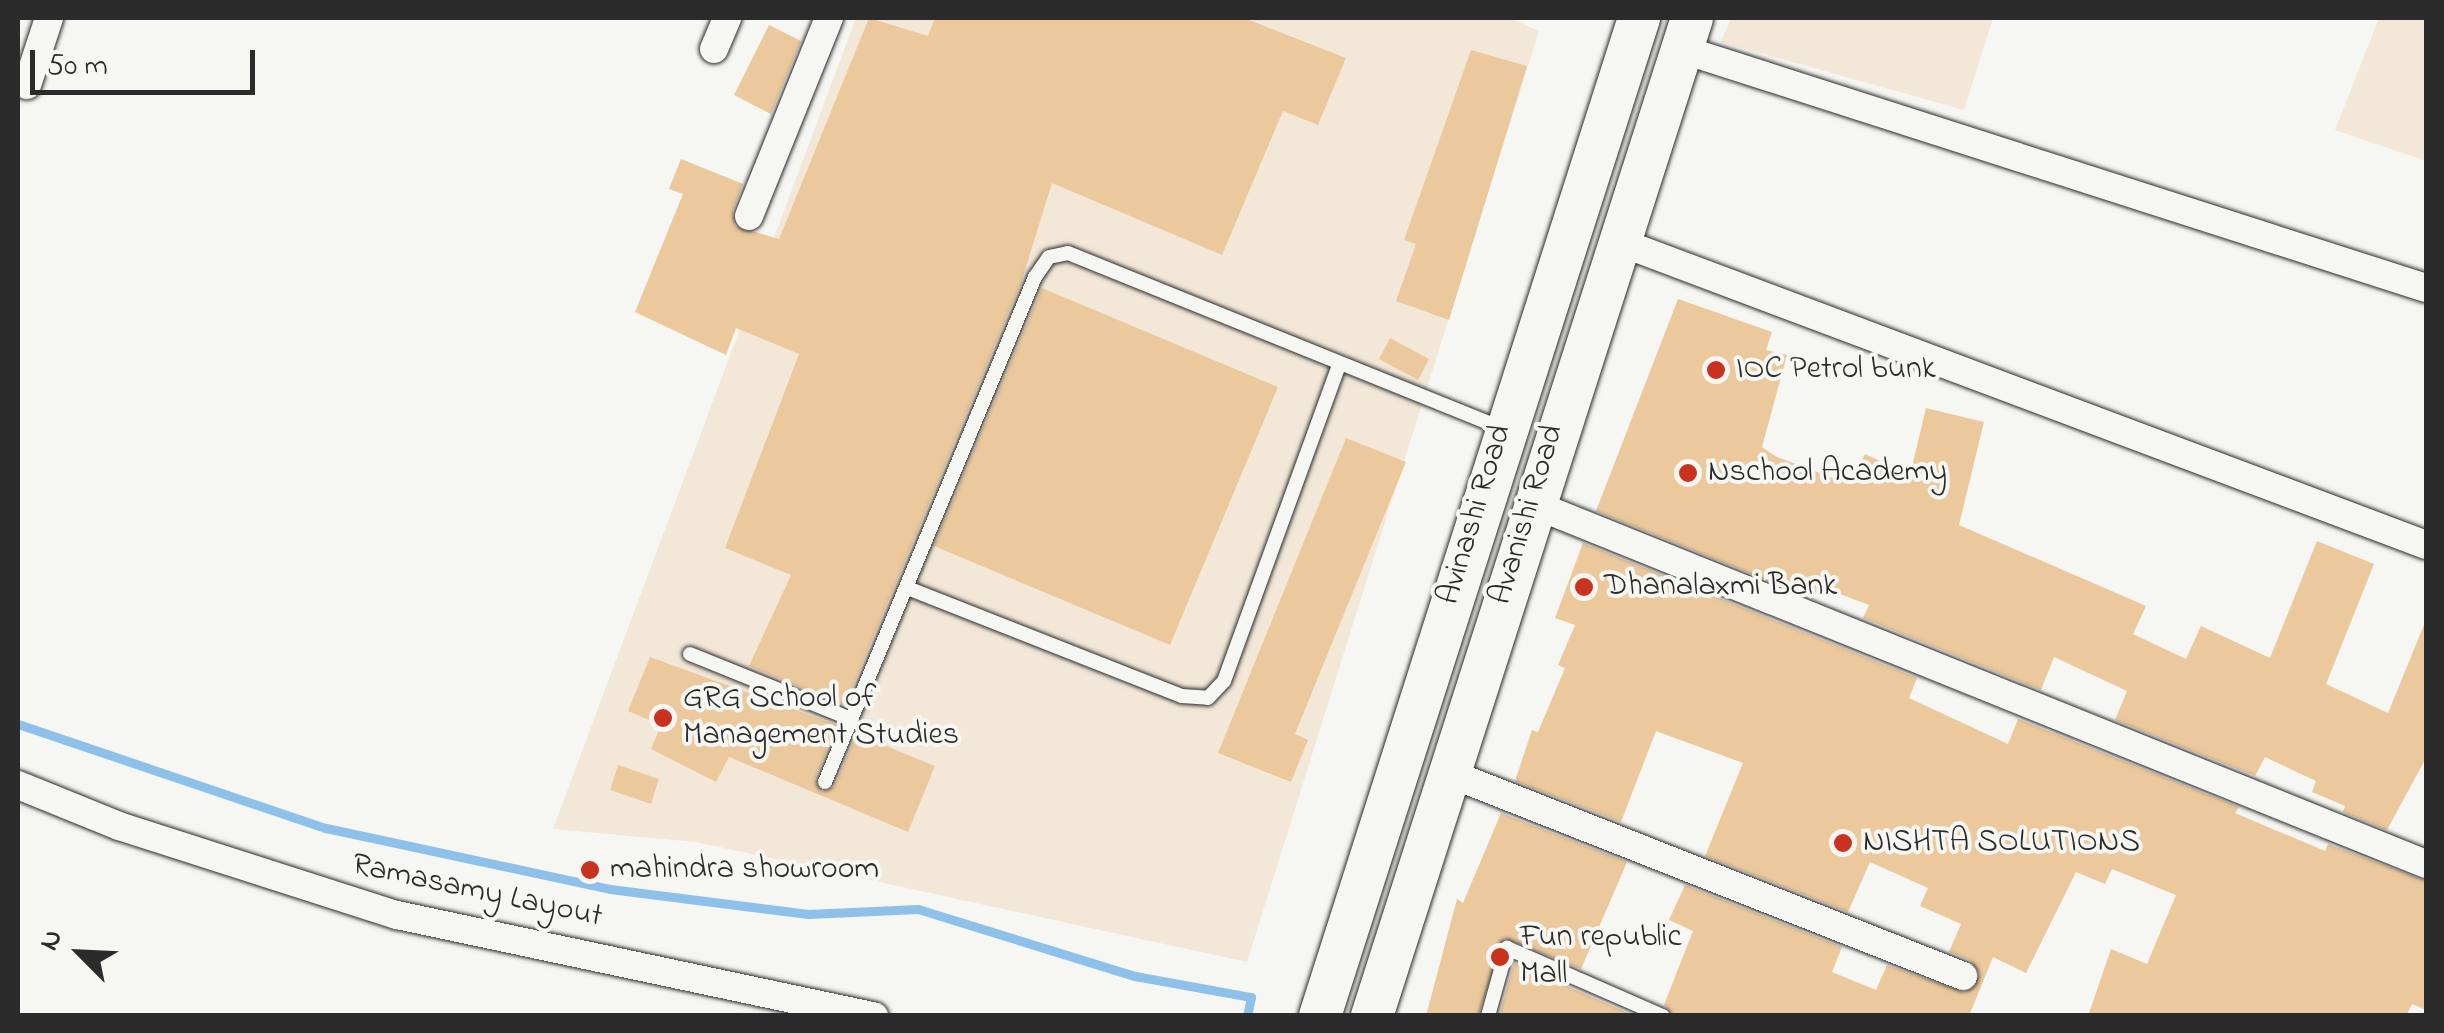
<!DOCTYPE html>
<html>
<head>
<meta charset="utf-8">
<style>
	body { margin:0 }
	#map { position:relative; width:2444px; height:1033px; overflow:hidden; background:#f6f6f2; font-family:"Indie Flower",sans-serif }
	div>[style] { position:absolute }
	.built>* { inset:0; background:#f3e8d8 }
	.stream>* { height:9px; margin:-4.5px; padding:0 4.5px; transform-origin:4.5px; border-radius:4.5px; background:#8ec1ea }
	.building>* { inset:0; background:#ebc99d }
	.roads { filter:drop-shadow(0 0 2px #2b2b2b) drop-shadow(0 0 2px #2b2b2b) }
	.service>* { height:14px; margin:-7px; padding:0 7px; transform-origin:7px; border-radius:7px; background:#f6f6f2 }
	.minor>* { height:28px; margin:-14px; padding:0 14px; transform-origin:14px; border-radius:14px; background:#f6f6f2 }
	.primary>* { height:42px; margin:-21px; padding:0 21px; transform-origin:21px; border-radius:21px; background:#f6f6f2 }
	.dots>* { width:28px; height:28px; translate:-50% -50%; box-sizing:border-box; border:5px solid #f6f6f2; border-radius:50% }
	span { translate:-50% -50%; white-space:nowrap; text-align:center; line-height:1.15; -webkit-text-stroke:8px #f6f6f2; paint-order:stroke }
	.poi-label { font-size:32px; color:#2b2b2b }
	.left { translate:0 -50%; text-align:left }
	.street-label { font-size:32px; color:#2b2b2b }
	.frame { position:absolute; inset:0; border:20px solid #2b2b2b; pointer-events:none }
	.north { position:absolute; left:30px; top:903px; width:100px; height:100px; -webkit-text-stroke:8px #f6f6f2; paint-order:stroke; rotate:294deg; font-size:28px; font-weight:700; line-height:40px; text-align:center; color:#2b2b2b }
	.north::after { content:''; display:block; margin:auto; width:35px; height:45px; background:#2b2b2b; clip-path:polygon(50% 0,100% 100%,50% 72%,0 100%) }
	.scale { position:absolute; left:30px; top:50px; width:225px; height:45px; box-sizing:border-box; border:5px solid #2b2b2b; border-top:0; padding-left:12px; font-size:30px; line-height:35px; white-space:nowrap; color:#2b2b2b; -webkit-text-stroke:8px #f6f6f2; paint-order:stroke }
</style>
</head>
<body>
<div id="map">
	<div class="built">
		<div style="clip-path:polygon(856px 18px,1509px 18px,1539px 31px,1247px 962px,696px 842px,553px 829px)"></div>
		<div style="clip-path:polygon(1731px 18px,1993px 18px,1964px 110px,1721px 42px)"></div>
		<div style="clip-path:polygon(2379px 18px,2426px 18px,2426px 161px,2335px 130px)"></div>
	</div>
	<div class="stream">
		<div style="left:18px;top:724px;width:325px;rotate:18.7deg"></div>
		<div style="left:326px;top:828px;width:290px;rotate:12.1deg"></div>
		<div style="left:610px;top:889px;width:200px;rotate:7.2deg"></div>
		<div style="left:808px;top:914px;width:110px;rotate:-2.6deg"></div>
		<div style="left:918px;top:909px;width:227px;rotate:17.2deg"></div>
		<div style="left:1135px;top:976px;width:118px;rotate:10.3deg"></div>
		<div style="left:1251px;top:997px;width:19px;rotate:102deg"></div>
	</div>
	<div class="building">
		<div style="clip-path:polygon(869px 18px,928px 36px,935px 18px,1244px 18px,1346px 58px,1318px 125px,1283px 111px,1222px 255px,1052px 183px,1022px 280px,845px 705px,749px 666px,791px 575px,725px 548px,799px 354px,736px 328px,726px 355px,635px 312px,683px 194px,669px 189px,681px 159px,743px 184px,733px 210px,735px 226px,779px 239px)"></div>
		<div style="clip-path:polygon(769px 25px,801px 41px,771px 114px,734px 95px)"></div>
		<div style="clip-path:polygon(1471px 50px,1527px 66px,1449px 320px,1396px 301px,1416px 244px,1404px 240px)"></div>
		<div style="clip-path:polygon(1042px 288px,1278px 387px,1170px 645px,934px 546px)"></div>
		<div style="clip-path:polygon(1678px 299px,1772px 332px,1766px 350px,1787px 355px,1762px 447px,1775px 456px,1849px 484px,1865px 454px,1910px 475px,1926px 408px,1984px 422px,1959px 525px,2146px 606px,2133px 634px,2186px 659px,2201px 626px,2270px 658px,2317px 541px,2374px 564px,2326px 684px,2388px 713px,2426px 620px,2426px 758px,2387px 830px,2343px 812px,2345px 806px,2312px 792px,2316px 781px,2265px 757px,2255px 776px,2115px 720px,2127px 691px,2054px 657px,2041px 690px,1863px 618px,1869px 605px,1819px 586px,1814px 599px,1596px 511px)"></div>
		<div style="clip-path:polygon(1390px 338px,1429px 359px,1418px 380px,1379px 359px)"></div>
		<div style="clip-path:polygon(1346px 438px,1406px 462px,1295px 734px,1308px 740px,1291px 782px,1218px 753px)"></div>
		<div style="clip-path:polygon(1583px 543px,1917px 678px,1909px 698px,2008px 744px,2018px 719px,2239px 807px,2235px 813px,2325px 851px,2328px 844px,2426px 881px,2426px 1010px,2412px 1004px,2406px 1016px,2088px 1016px,2111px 949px,2147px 964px,2176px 895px,2112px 869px,2105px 884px,2076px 872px,2026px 973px,1993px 957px,1969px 1016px,1674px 1016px,1664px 1005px,1693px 931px,1669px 920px,1685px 885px,1842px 947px,1832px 972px,1876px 990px,1887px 965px,1965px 993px,1980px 974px,1970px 960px,1949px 952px,1961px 924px,1920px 906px,1928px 888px,1870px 862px,1848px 912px,1705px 856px,1743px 763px,1656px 731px,1621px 822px,1515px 781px,1532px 730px,1538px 732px,1565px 668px,1558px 665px,1575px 625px,1555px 618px)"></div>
		<div style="clip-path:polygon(650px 657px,837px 725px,815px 779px,822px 792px,834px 787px,857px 734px,935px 766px,908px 832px,729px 757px,716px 782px,651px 749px,661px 725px,628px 711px)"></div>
		<div style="clip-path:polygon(618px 765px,659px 779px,651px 804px,610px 790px)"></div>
		<div style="clip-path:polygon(1501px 813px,1627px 862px,1581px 969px,1504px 938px,1478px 1016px,1426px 1016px,1457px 899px,1463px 903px)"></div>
		<div style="clip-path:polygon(1514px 963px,1635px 1016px,1499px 1016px)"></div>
	</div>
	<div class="roads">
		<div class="service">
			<div style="left:910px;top:589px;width:292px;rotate:21.5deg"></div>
			<div style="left:1182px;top:696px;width:26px;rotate:4deg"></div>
			<div style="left:1208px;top:698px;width:23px;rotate:-47deg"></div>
			<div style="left:1224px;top:681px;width:338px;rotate:-70deg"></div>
			<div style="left:690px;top:654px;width:174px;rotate:22deg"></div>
			<div style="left:825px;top:782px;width:547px;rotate:-67.42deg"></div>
			<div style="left:1035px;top:277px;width:24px;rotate:-55deg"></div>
			<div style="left:1049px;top:257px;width:19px;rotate:-12deg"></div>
			<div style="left:1068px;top:253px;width:468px;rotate:22deg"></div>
			<div style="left:1488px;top:1016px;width:71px;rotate:-74.4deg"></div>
			<div style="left:1507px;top:948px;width:170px;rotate:23.6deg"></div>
		</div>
		<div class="minor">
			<div style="left:714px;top:49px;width:34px;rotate:-67deg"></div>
			<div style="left:1681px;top:49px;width:782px;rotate:17.79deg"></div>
			<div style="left:27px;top:85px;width:71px;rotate:-71.8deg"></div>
			<div style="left:749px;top:216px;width:214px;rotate:-68deg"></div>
			<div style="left:1617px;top:241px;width:864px;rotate:20.59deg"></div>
			<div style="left:1533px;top:504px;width:963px;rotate:21.96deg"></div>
			<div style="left:1446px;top:772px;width:556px;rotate:21.53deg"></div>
			<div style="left:18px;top:785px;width:109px;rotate:22.1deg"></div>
			<div style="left:119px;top:826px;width:292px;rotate:17.8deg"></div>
			<div style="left:397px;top:915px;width:488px;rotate:12deg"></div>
		</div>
		<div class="primary">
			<div style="left:1320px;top:1016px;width:1048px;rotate:-72.27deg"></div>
			<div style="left:1372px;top:1016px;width:1048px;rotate:-72.22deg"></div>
		</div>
	</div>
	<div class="dots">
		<div style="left:1716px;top:370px;background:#c8321e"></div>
		<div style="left:1688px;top:473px;background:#c8321e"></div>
		<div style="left:1584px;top:587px;background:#c8321e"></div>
		<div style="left:663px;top:718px;background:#c8321e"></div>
		<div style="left:1843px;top:843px;background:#c8321e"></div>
		<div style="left:590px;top:870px;background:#c8321e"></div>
		<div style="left:1500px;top:957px;background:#c8321e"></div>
	</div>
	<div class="poi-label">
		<span class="left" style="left:1736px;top:370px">IOC Petrol bunk</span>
		<span class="left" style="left:1708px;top:473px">Nschool Academy</span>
		<span class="left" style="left:1604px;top:587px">Dhanalaxmi Bank</span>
		<span class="left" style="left:683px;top:718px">GRG School of<br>Management Studies</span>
		<span class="left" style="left:1863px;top:843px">NISHTA SOLUTIONS</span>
		<span class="left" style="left:610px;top:870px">mahindra showroom</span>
		<span class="left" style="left:1520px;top:957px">Fun republic<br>Mall</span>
	</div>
	<div class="street-label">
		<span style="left:1476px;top:515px;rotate:-73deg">Avinashi Road</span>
		<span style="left:1528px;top:515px;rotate:-73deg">Avanishi Road</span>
		<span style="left:477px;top:892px;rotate:12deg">Ramasamy Layout</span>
	</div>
	<div class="frame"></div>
	<div class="north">N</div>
	<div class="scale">50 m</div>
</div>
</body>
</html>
